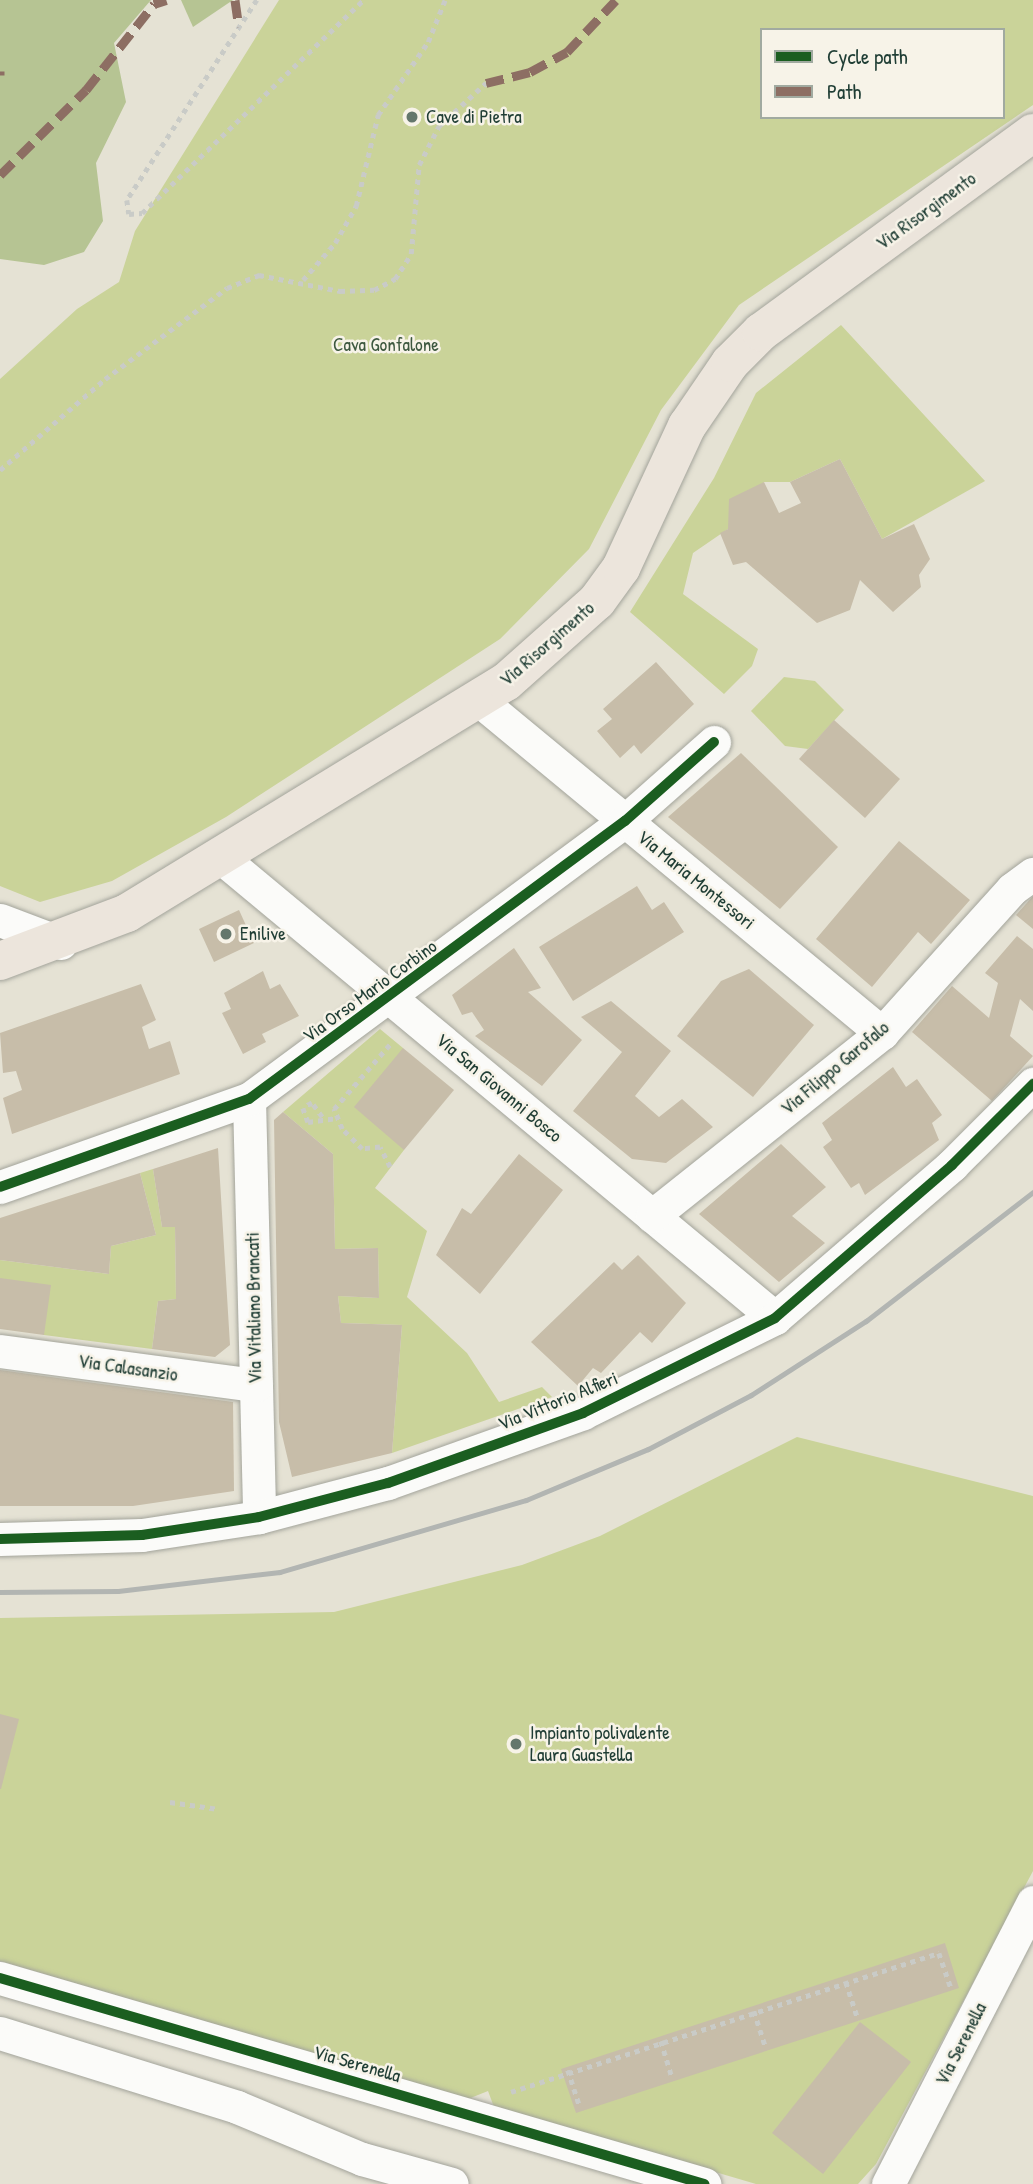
<!DOCTYPE html>
<html>
<head>
<meta charset="utf-8">
<style>
	body { margin:0 }
	#map { position:relative; width:1033px; height:2184px; overflow:hidden; background:#e5e2d4; font-family:"Patrick Hand",sans-serif }
	div>[style] { position:absolute }
	.green>* { inset:0; background:#cad399 }
	.forest>* { inset:0; background:#b6c493 }
	.building>* { inset:0; background:#c7bda9 }
	.path>* { height:4.5px; margin-top:-2.25px; transform-origin:0; background:repeating-linear-gradient(90deg,#c9cbc7 0 5px,transparent 0 10px) }
	.roads { filter:drop-shadow(0 0 2px #a3a49b) drop-shadow(0 0 2px #a3a49b) }
	.minor>* { height:33px; margin:-16.5px; padding:0 16.5px; transform-origin:16.5px; border-radius:16.5px; background:#fbfbf9 }
	.major>* { height:38px; margin:-19px; padding:0 19px; transform-origin:19px; border-radius:19px; background:#ece5dc }
	.rail>* { height:5px; margin:-2.5px; padding:0 2.5px; transform-origin:2.5px; border-radius:2.5px; background:#b2b5b2 }
	.quiet>* { height:9px; margin-top:-4.5px; transform-origin:0; background:repeating-linear-gradient(90deg,#8d6e63 0 18px,transparent 0 27px) }
	.cycleway>* { height:10px; margin:-5px; padding:0 5px; transform-origin:5px; border-radius:5px; background:#1b5e20 }
	.dots>* { width:19px; height:19px; translate:-50% -50%; box-sizing:border-box; border:4px solid #f7f3e8; border-radius:50% }
	span { translate:-50% -50%; white-space:nowrap; text-align:center; line-height:1.15; -webkit-text-stroke:5px #f7f3e8; paint-order:stroke }
	.poi-label { font-size:19px; color:#1f3d34 }
	.left { translate:0 -50%; text-align:left }
	.street-label { font-size:19px; color:#1f3d34 }
	.park-label { font-size:19px; color:#3d583f }
	.legend { position:absolute; left:760px; top:28px; width:245px; height:91px; box-sizing:border-box; background:#f7f3e8; border:2px solid #a1aaa0; margin:0; padding:9px 12px; list-style:none; font-size:21px; color:#1f3d34 }
	.legend li { display:flex; align-items:center; gap:14px; height:35px }
	.legend b { width:35px; border:2px solid #a1aaa0 }
</style>
</head>
<body>
<div id="map">
	<div class="green">
		<div style="clip-path:polygon(evenodd,279px 0,1033px 0,1033px 105px,739px 305px,661px 410px,589px 549px,500px 639px,226px 817px,112px 881px,40px 902px,0 886px,0 379px,77px 309px,119px 282px,135px 231px,279px 0,762px 30px,1003px 30px,1003px 117px,762px 117px,762px 30px)"></div>
		<div style="clip-path:polygon(841px 325px,985px 481px,882px 539px,840px 459px,790px 482px,764px 482px,728px 529px,693px 553px,683px 594px,758px 649px,752px 666px,724px 694px,630px 612px,714px 478px,756px 393px)"></div>
		<div style="clip-path:polygon(784px 677px,815px 681px,844px 710px,808px 749px,785px 746px,751px 711px)"></div>
		<div style="clip-path:polygon(380px 1029px,403px 1048px,404px 1150px,375px 1188px,427px 1231px,407px 1297px,467px 1353px,499px 1402px,542px 1387px,552px 1397px,392px 1453px,402px 1325px,341px 1323px,338px 1296px,379px 1298px,378px 1248px,335px 1249px,333px 1154px,283px 1112px)"></div>
		<div style="clip-path:polygon(153px 1169px,162px 1227px,175px 1227px,176px 1299px,158px 1301px,152px 1349px,44px 1335px,0 1278px,0 1260px,109px 1274px,111px 1246px,156px 1235px,140px 1173px)"></div>
		<div style="clip-path:polygon(797px 1437px,1033px 1496px,1033px 1871px,876px 2164px,858px 2184px,756px 2184px,494px 2107px,488px 2091px,468px 2099px,0 1961px,0 1618px,334px 1612px,522px 1565px,600px 1536px)"></div>
	</div>
	<div class="forest">
		<div style="clip-path:polygon(0 0,151px 0,114px 43px,126px 102px,96px 163px,103px 221px,84px 252px,44px 265px,0 259px)"></div>
		<div style="clip-path:polygon(181px 0,233px 0,193px 27px)"></div>
	</div>
	<div class="building">
		<div style="clip-path:polygon(840px 459px,882px 539px,914px 524px,930px 559px,919px 575px,921px 587px,893px 612px,860px 580px,850px 610px,817px 623px,746px 562px,733px 565px,720px 533px,728px 529px,729px 499px,764px 482px,779px 513px,801px 503px,790px 482px)"></div>
		<div style="clip-path:polygon(656px 662px,694px 704px,641px 754px,634px 745px,620px 758px,597px 731px,612px 719px,603px 709px)"></div>
		<div style="clip-path:polygon(834px 720px,900px 779px,865px 818px,799px 759px)"></div>
		<div style="clip-path:polygon(741px 753px,838px 847px,780px 909px,668px 817px)"></div>
		<div style="clip-path:polygon(899px 841px,970px 900px,931px 944px,918px 932px,872px 987px,816px 939px)"></div>
		<div style="clip-path:polygon(637px 886px,652px 910px,664px 902px,684px 932px,573px 1001px,539px 947px)"></div>
		<div style="clip-path:polygon(1033px 896px,1033px 929px,1016px 915px)"></div>
		<div style="clip-path:polygon(239px 910px,254px 943px,214px 962px,199px 929px)"></div>
		<div style="clip-path:polygon(1017px 936px,1033px 949px,1033px 1011px,1020px 999px,1010px 1036px,1033px 1056px,992px 1101px,912px 1032px,952px 986px,989px 1018px,998px 983px,985px 973px)"></div>
		<div style="clip-path:polygon(514px 948px,541px 988px,528px 992px,582px 1040px,542px 1086px,475px 1036px,484px 1030px,472px 1012px,462px 1015px,452px 995px)"></div>
		<div style="clip-path:polygon(749px 969px,814px 1025px,753px 1097px,677px 1036px,721px 981px)"></div>
		<div style="clip-path:polygon(263px 971px,270px 989px,280px 984px,299px 1016px,262px 1034px,266px 1042px,243px 1054px,222px 1013px,231px 1009px,224px 993px)"></div>
		<div style="clip-path:polygon(141px 984px,156px 1020px,142px 1027px,149px 1049px,170px 1041px,180px 1074px,12px 1134px,3px 1098px,22px 1090px,16px 1071px,3px 1073px,0 1033px)"></div>
		<div style="clip-path:polygon(611px 1001px,671px 1051px,635px 1096px,659px 1117px,682px 1099px,713px 1127px,666px 1163px,632px 1159px,573px 1111px,622px 1052px,581px 1017px)"></div>
		<div style="clip-path:polygon(403px 1048px,454px 1090px,404px 1150px,354px 1107px)"></div>
		<div style="clip-path:polygon(893px 1067px,906px 1087px,917px 1079px,942px 1115px,932px 1123px,939px 1140px,865px 1195px,859px 1183px,851px 1188px,823px 1147px,832px 1140px,822px 1123px)"></div>
		<div style="clip-path:polygon(283px 1112px,333px 1154px,335px 1249px,378px 1248px,379px 1298px,338px 1296px,341px 1323px,402px 1325px,392px 1453px,292px 1477px,279px 1422px,274px 1120px)"></div>
		<div style="clip-path:polygon(781px 1144px,826px 1187px,792px 1216px,825px 1243px,779px 1282px,699px 1214px)"></div>
		<div style="clip-path:polygon(218px 1148px,230px 1345px,215px 1357px,152px 1349px,158px 1301px,176px 1299px,175px 1227px,162px 1227px,153px 1169px)"></div>
		<div style="clip-path:polygon(519px 1154px,563px 1190px,480px 1294px,436px 1255px,462px 1208px,471px 1214px)"></div>
		<div style="clip-path:polygon(140px 1173px,156px 1235px,111px 1246px,109px 1274px,0 1260px,0 1218px)"></div>
		<div style="clip-path:polygon(638px 1255px,686px 1303px,652px 1343px,640px 1332px,601px 1373px,593px 1368px,578px 1386px,531px 1342px,614px 1262px,622px 1270px)"></div>
		<div style="clip-path:polygon(0 1278px,51px 1285px,44px 1335px,0 1329px)"></div>
		<div style="clip-path:polygon(0 1370px,233px 1402px,234px 1491px,133px 1506px,0 1506px)"></div>
		<div style="clip-path:polygon(0 1714px,19px 1719px,1px 1789px,0 1789px)"></div>
		<div style="clip-path:polygon(945px 1943px,959px 1988px,576px 2113px,561px 2069px)"></div>
		<div style="clip-path:polygon(860px 2022px,911px 2062px,823px 2174px,772px 2133px)"></div>
	</div>
	<div class="path">
		<div style="left:257px;top:0;width:239px;rotate:123deg"></div>
		<div style="left:127px;top:200px;width:14px;rotate:82deg"></div>
		<div style="left:129px;top:214px;width:13px;rotate:-4deg"></div>
		<div style="left:142px;top:213px;width:307px;rotate:-43.9deg"></div>
		<div style="left:303px;top:280px;width:49px;rotate:-49.1deg"></div>
		<div style="left:335px;top:243px;width:43px;rotate:-60.4deg"></div>
		<div style="left:356px;top:206px;width:94px;rotate:-76.4deg"></div>
		<div style="left:378px;top:115px;width:88px;rotate:-55.6deg"></div>
		<div style="left:428px;top:42px;width:45px;rotate:-68deg"></div>
		<div style="left:0;top:470px;width:139px;rotate:-40.9deg"></div>
		<div style="left:105px;top:379px;width:152px;rotate:-36.7deg"></div>
		<div style="left:227px;top:288px;width:35px;rotate:-22deg"></div>
		<div style="left:259px;top:275px;width:83px;rotate:11.2deg"></div>
		<div style="left:340px;top:291px;width:34px;rotate:-2deg"></div>
		<div style="left:374px;top:290px;width:24px;rotate:-28deg"></div>
		<div style="left:395px;top:279px;width:30px;rotate:-57deg"></div>
		<div style="left:411px;top:254px;width:89px;rotate:-84.9deg"></div>
		<div style="left:419px;top:165px;width:44px;rotate:-62.9deg"></div>
		<div style="left:439px;top:126px;width:64px;rotate:-42.5deg"></div>
		<div style="left:322px;top:1117px;width:17px;rotate:-126deg"></div>
		<div style="left:312px;top:1103px;width:10px;rotate:151deg"></div>
		<div style="left:303px;top:1108px;width:15px;rotate:70deg"></div>
		<div style="left:308px;top:1122px;width:29px;rotate:-8deg"></div>
		<div style="left:390px;top:1167px;width:22px;rotate:-117deg"></div>
		<div style="left:380px;top:1147px;width:18px;rotate:174deg"></div>
		<div style="left:362px;top:1149px;width:28px;rotate:-135deg"></div>
		<div style="left:342px;top:1129px;width:22px;rotate:-112deg"></div>
		<div style="left:334px;top:1109px;width:87px;rotate:-49.2deg"></div>
		<div style="left:170px;top:1802px;width:49px;rotate:8.1deg"></div>
		<div style="left:846px;top:1982px;width:40px;rotate:72deg"></div>
		<div style="left:754px;top:2011px;width:39px;rotate:72deg"></div>
		<div style="left:661px;top:2041px;width:39px;rotate:73deg"></div>
		<div style="left:568px;top:2070px;width:39px;rotate:72deg"></div>
		<div style="left:511px;top:2092px;width:450px;rotate:-18deg"></div>
		<div style="left:939px;top:1953px;width:36px;rotate:71deg"></div>
	</div>
	<div class="roads">
		<div class="minor">
			<div style="left:479px;top:700px;width:523px;rotate:39.57deg"></div>
			<div style="left:223px;top:859px;width:718px;rotate:39.74deg"></div>
			<div style="left:0;top:920px;width:65px;rotate:20.7deg"></div>
			<div style="left:249px;top:1099px;width:418px;rotate:88.6deg"></div>
			<div style="left:0;top:1187px;width:264px;rotate:-19.5deg"></div>
			<div style="left:249px;top:1099px;width:468px;rotate:-36.5deg"></div>
			<div style="left:625px;top:821px;width:119px;rotate:-41.6deg"></div>
			<div style="left:652px;top:1216px;width:294px;rotate:-38.5deg"></div>
			<div style="left:882px;top:1033px;width:194px;rotate:-47.9deg"></div>
			<div style="left:1012px;top:889px;width:26px;rotate:-36deg"></div>
			<div style="left:0;top:1351px;width:258px;rotate:7.6deg"></div>
			<div style="left:0;top:1539px;width:142px;rotate:-1.6deg"></div>
			<div style="left:142px;top:1535px;width:118px;rotate:-8.7deg"></div>
			<div style="left:259px;top:1517px;width:133px;rotate:-14.8deg"></div>
			<div style="left:388px;top:1483px;width:207px;rotate:-19.7deg"></div>
			<div style="left:583px;top:1413px;width:214px;rotate:-26.3deg"></div>
			<div style="left:775px;top:1318px;width:234px;rotate:-40.8deg"></div>
			<div style="left:952px;top:1165px;width:115px;rotate:-45deg"></div>
			<div style="left:0;top:1978px;width:734px;rotate:16.31deg"></div>
			<div style="left:0;top:2033px;width:248px;rotate:17.3deg"></div>
			<div style="left:237px;top:2107px;width:135px;rotate:22.6deg"></div>
			<div style="left:362px;top:2159px;width:93px;rotate:15.5deg"></div>
			<div style="left:888px;top:2184px;width:317px;rotate:-62.8deg"></div>
		</div>
		<div class="major">
			<div style="left:0;top:961px;width:136px;rotate:-20.7deg"></div>
			<div style="left:127px;top:913px;width:444px;rotate:-31.4deg"></div>
			<div style="left:506px;top:682px;width:122px;rotate:-41.7deg"></div>
			<div style="left:597px;top:601px;width:41px;rotate:-54deg"></div>
			<div style="left:621px;top:568px;width:157px;rotate:-65.1deg"></div>
			<div style="left:687px;top:426px;width:76px;rotate:-55.7deg"></div>
			<div style="left:730px;top:363px;width:44px;rotate:-45deg"></div>
			<div style="left:761px;top:332px;width:337px;rotate:-36.2deg"></div>
		</div>
	</div>
	<div class="rail">
		<div style="left:0;top:1592px;width:118px;rotate:-0.5deg"></div>
		<div style="left:118px;top:1591px;width:163px;rotate:-6.7deg"></div>
		<div style="left:280px;top:1572px;width:256px;rotate:-16.3deg"></div>
		<div style="left:526px;top:1500px;width:132px;rotate:-22.7deg"></div>
		<div style="left:648px;top:1449px;width:116px;rotate:-27.7deg"></div>
		<div style="left:751px;top:1395px;width:137px;rotate:-32.8deg"></div>
		<div style="left:866px;top:1321px;width:211px;rotate:-37.7deg"></div>
	</div>
	<div class="quiet">
		<div style="left:235px;top:0;width:27px;rotate:82deg"></div>
		<div style="left:0;top:71px;width:4px;rotate:90deg"></div>
		<div style="left:486px;top:83px;width:45px;rotate:-14deg"></div>
		<div style="left:530px;top:72px;width:42px;rotate:-28.4deg"></div>
		<div style="left:567px;top:52px;width:71px;rotate:-46.7deg"></div>
		<div style="left:0;top:175px;width:121px;rotate:-44.7deg"></div>
		<div style="left:86px;top:90px;width:110px;rotate:-51.7deg"></div>
		<div style="left:154px;top:4px;width:13px;rotate:-18deg"></div>
	</div>
	<div class="cycleway">
		<div style="left:0;top:1187px;width:264px;rotate:-19.5deg"></div>
		<div style="left:249px;top:1099px;width:468px;rotate:-36.5deg"></div>
		<div style="left:625px;top:821px;width:119px;rotate:-41.6deg"></div>
		<div style="left:0;top:1539px;width:142px;rotate:-1.6deg"></div>
		<div style="left:142px;top:1535px;width:118px;rotate:-8.7deg"></div>
		<div style="left:259px;top:1517px;width:133px;rotate:-14.8deg"></div>
		<div style="left:388px;top:1483px;width:207px;rotate:-19.7deg"></div>
		<div style="left:583px;top:1413px;width:214px;rotate:-26.3deg"></div>
		<div style="left:775px;top:1318px;width:234px;rotate:-40.8deg"></div>
		<div style="left:952px;top:1165px;width:115px;rotate:-45deg"></div>
		<div style="left:0;top:1978px;width:734px;rotate:16.31deg"></div>
	</div>
	<div class="dots">
		<div style="left:412px;top:117px;background:#64776c"></div>
		<div style="left:226px;top:934px;background:#64776c"></div>
		<div style="left:516px;top:1744px;background:#64776c"></div>
	</div>
	<div class="poi-label">
		<span class="left" style="left:426px;top:117px">Cave di Pietra</span>
		<span class="left" style="left:240px;top:934px">Enilive</span>
		<span class="left" style="left:530px;top:1744px">Impianto polivalente<br>Laura Guastella</span>
	</div>
	<div class="street-label">
		<span style="left:926px;top:211px;rotate:-36deg">Via Risorgimento</span>
		<span style="left:547px;top:644px;rotate:-41deg">Via Risorgimento</span>
		<span style="left:696px;top:880px;rotate:39deg">Via Maria Montessori</span>
		<span style="left:370px;top:991px;rotate:-36deg">Via Orso Mario Corbino</span>
		<span style="left:835px;top:1068px;rotate:-40deg">Via Filippo Garofalo</span>
		<span style="left:499px;top:1088px;rotate:40deg">Via San Giovanni Bosco</span>
		<span style="left:254px;top:1308px;rotate:-91deg">Via Vitaliano Brancati</span>
		<span style="left:128px;top:1368px;rotate:8deg">Via Calasanzio</span>
		<span style="left:558px;top:1401px;rotate:-22deg">Via Vittorio Alfieri</span>
		<span style="left:961px;top:2044px;rotate:-63deg">Via Serenella</span>
		<span style="left:357px;top:2064px;rotate:16deg">Via Serenella</span>
	</div>
	<div class="park-label">
		<span style="left:386px;top:345px">Cava Gonfalone</span>
	</div>
	<ul class="legend">
	<li><b style="height:9px;background:#1b5e20"></b>Cycle path</li>
	<li><b style="height:9px;background:#8d6e63"></b>Path</li>
	</ul>
</div>
</body>
</html>
